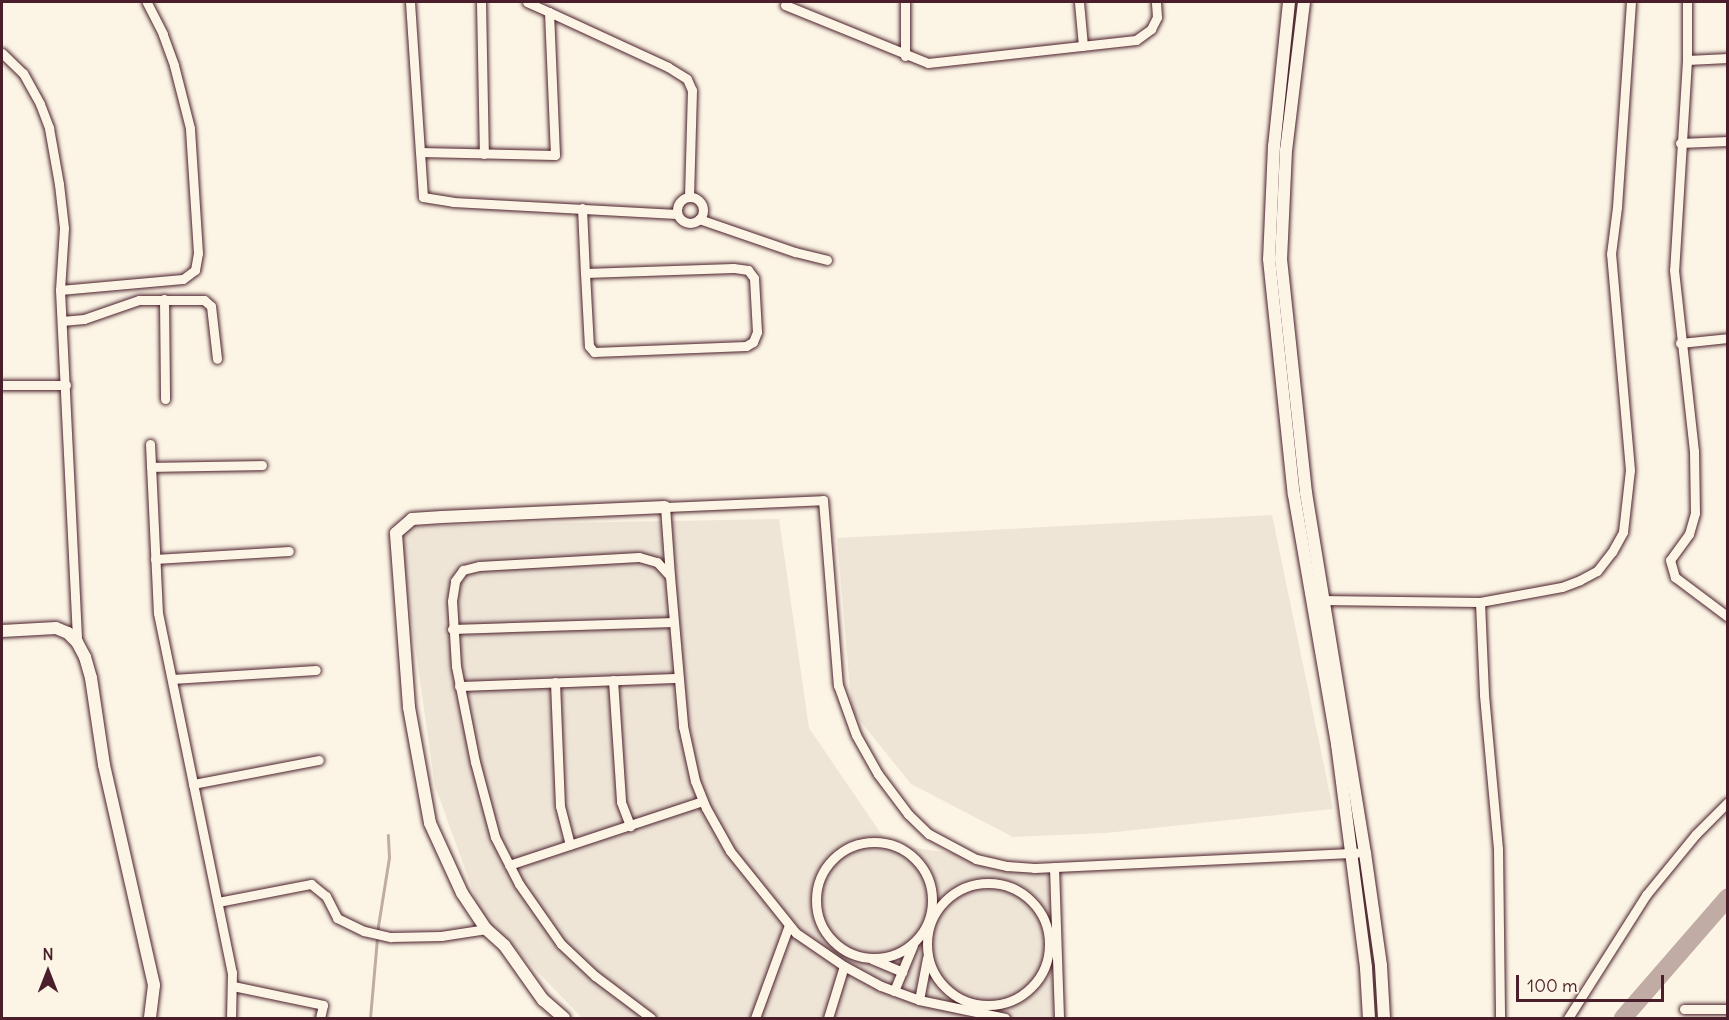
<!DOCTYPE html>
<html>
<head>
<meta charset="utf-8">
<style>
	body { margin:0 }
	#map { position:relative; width:1729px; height:1020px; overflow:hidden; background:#fcf5e5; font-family:Delius,sans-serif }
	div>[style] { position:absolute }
	.built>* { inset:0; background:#eee5d7 }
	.stream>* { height:3px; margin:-1.5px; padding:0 1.5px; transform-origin:1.5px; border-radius:1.5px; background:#c0aca5 }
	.river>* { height:18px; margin:-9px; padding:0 9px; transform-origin:9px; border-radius:9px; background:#c0aca5 }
	.roads { filter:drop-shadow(0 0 2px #4a1f2b) drop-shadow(0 0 2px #4a1f2b) }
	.minor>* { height:9px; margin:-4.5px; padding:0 4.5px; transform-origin:4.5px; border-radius:4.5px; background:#fcf5e5 }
	.minor>.ring { margin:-4.5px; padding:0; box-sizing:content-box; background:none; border:9px solid #fcf5e5; border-radius:50% }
	.tertiary>* { height:12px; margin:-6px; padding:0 6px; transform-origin:6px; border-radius:6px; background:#fcf5e5 }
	span { translate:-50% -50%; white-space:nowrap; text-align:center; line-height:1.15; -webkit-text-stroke:4.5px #fcf5e5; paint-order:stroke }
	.frame { position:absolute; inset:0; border:3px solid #4a1f2b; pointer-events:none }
	.north { position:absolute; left:18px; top:942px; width:60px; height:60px; -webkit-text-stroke:4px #fcf5e5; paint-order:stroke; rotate:0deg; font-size:16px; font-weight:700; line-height:24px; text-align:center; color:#4a1f2b }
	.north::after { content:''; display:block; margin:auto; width:21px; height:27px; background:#4a1f2b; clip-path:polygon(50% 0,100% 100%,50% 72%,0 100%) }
	.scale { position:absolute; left:1516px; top:975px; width:148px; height:27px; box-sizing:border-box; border:3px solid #4a1f2b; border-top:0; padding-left:8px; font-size:18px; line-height:21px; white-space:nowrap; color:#4a1f2b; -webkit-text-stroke:4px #fcf5e5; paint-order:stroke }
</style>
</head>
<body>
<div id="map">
	<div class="built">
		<div style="clip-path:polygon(1272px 515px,1333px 809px,1106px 833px,1013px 837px,911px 784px,852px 711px,837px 538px)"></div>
		<div style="clip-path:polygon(779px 519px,809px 728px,888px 844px,1047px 867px,1055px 1018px,582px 1018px,481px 913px,435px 786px,398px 526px)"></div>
	</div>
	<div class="stream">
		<div style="left:370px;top:1018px;width:92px;rotate:-85deg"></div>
		<div style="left:378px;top:926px;width:70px;rotate:-80.9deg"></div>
		<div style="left:389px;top:857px;width:22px;rotate:-93deg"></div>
	</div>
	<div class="river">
		<div style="left:1623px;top:1018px;width:160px;rotate:-49deg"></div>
	</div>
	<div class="roads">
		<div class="minor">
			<div style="left:410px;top:2px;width:150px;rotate:86.2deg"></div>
			<div style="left:420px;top:152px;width:135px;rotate:1.3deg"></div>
			<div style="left:555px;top:155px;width:143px;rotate:-92.4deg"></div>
			<div style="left:549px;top:12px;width:24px;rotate:-156deg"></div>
			<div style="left:481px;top:2px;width:152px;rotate:88.9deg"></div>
			<div style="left:905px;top:2px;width:54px;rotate:90deg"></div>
			<div style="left:1079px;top:2px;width:44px;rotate:84.8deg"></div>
			<div style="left:1687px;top:2px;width:58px;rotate:90deg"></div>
			<div style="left:1687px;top:60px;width:210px;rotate:93.5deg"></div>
			<div style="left:1674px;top:270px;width:182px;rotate:83.7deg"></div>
			<div style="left:1694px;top:451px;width:62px;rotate:89.1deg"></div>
			<div style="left:1695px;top:513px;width:22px;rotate:106deg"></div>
			<div style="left:1689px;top:534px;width:32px;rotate:126deg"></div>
			<div style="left:1670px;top:560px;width:18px;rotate:74deg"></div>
			<div style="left:1675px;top:577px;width:66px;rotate:37deg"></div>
			<div style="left:785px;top:5px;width:154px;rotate:22.1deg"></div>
			<div style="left:928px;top:63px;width:209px;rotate:-6.3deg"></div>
			<div style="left:1136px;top:40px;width:19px;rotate:-36deg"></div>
			<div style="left:1151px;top:29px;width:13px;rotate:-63deg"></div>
			<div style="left:1157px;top:17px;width:15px;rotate:-94deg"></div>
			<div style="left:549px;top:12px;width:131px;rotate:24.8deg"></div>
			<div style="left:668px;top:67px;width:22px;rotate:32deg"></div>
			<div style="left:687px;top:79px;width:12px;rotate:66deg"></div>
			<div style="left:692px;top:90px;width:107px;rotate:91.6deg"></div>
			<div style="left:2px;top:53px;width:29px;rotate:44deg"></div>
			<div style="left:23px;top:73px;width:35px;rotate:61deg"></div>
			<div style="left:40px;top:104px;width:26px;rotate:69deg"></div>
			<div style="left:49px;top:128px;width:57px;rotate:79.9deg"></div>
			<div style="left:59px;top:184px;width:44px;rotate:83.5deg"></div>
			<div style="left:64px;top:228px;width:62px;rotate:93.7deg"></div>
			<div style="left:60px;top:290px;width:352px;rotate:87.2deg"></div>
			<div style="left:1687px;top:60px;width:41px;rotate:-2.8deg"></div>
			<div style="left:1680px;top:143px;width:48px;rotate:-2.4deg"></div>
			<div style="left:420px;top:152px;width:45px;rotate:86.2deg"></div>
			<div style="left:423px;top:197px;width:30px;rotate:9deg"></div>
			<div style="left:453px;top:202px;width:224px;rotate:3.1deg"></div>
			<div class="ring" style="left:677px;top:197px;width:17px;height:17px"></div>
			<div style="left:582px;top:208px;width:65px;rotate:87.4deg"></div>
			<div style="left:585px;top:273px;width:73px;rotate:86.9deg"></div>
			<div style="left:589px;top:346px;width:8px;rotate:50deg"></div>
			<div style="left:594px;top:352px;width:152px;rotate:-2.3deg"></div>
			<div style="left:746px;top:346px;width:8px;rotate:-30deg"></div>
			<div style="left:753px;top:342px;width:11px;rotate:-68deg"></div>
			<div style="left:757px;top:332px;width:54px;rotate:-93.2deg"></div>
			<div style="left:754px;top:278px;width:10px;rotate:-127deg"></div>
			<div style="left:748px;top:270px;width:15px;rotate:-172deg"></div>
			<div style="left:733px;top:268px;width:148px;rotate:178.1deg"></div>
			<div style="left:699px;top:219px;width:102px;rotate:19deg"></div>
			<div style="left:795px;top:252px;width:33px;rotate:14deg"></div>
			<div style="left:60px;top:290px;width:123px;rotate:-5.1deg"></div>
			<div style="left:183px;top:279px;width:15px;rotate:-37deg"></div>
			<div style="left:195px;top:270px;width:17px;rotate:-80deg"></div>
			<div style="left:198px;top:253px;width:125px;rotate:-93.7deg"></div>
			<div style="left:190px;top:128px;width:65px;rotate:-104.3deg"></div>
			<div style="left:174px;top:65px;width:33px;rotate:-110deg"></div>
			<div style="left:163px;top:34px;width:36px;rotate:-117deg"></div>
			<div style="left:164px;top:299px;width:100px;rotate:89.4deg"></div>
			<div style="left:62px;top:321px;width:22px;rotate:-5deg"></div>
			<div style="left:84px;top:319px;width:58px;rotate:-19.1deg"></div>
			<div style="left:139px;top:300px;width:65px"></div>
			<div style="left:204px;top:300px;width:9px;rotate:41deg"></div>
			<div style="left:211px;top:306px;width:53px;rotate:83.5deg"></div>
			<div style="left:1680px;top:343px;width:48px;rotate:-5.9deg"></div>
			<div style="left:2px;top:385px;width:64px"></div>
			<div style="left:150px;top:444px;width:169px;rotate:87.3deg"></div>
			<div style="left:158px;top:613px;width:367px;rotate:78.4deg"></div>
			<div style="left:232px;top:972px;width:46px;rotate:91.2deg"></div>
			<div style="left:151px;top:467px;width:111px;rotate:-1deg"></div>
			<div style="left:155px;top:559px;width:134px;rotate:-3.4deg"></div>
			<div style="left:670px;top:576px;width:69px;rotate:-94.1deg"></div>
			<div style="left:665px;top:507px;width:158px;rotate:-2.5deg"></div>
			<div style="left:823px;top:500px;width:186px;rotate:85.4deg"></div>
			<div style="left:838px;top:685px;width:53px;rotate:70.2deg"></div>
			<div style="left:856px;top:735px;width:45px;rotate:60.6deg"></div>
			<div style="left:878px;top:774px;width:50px;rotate:53.1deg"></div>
			<div style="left:908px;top:814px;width:29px;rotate:44deg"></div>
			<div style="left:929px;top:834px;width:53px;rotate:28deg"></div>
			<div style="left:976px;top:859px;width:32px;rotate:13deg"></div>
			<div style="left:1007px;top:866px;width:27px;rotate:4deg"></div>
			<div style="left:1034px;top:868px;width:323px;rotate:-2.7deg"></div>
			<div style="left:1319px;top:600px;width:161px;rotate:0.7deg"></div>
			<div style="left:1480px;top:602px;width:83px;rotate:-10.4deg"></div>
			<div style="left:1562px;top:587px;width:19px;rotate:-21deg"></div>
			<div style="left:1580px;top:580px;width:19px;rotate:-28deg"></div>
			<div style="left:1597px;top:571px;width:24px;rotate:-52deg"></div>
			<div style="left:1612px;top:552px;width:23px;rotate:-61deg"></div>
			<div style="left:1623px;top:532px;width:62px;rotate:-83.6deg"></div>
			<div style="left:1630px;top:470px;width:217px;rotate:-95deg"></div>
			<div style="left:1611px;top:254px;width:47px;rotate:-82.7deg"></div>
			<div style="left:1617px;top:207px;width:205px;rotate:-86.1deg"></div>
			<div style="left:1480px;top:602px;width:93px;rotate:87.5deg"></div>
			<div style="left:1484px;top:695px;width:155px;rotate:84.8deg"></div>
			<div style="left:1498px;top:849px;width:169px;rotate:89.3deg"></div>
			<div style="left:452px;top:629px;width:222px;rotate:-1.8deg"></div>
			<div style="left:172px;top:679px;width:144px;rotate:-3.6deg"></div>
			<div style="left:613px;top:680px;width:122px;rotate:86.2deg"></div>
			<div style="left:621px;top:802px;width:26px;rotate:69deg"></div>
			<div style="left:555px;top:682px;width:124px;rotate:87.7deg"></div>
			<div style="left:560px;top:806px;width:40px;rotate:75.6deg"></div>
			<div style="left:459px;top:686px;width:218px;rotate:-2.1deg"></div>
			<div style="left:193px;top:784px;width:128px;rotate:-10.8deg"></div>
			<div class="ring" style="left:816px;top:842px;width:107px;height:107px"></div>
			<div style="left:509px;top:865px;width:204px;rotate:-18.3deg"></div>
			<div style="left:1054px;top:867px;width:151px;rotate:88.1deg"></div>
			<div class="ring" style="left:927px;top:883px;width:113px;height:113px"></div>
			<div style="left:218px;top:902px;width:95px;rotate:-11deg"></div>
			<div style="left:311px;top:884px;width:19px;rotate:39deg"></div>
			<div style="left:326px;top:896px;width:25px;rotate:63deg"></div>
			<div style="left:337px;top:918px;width:30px;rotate:26deg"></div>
			<div style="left:364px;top:931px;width:28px;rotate:13deg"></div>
			<div style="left:391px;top:937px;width:50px;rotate:-1.1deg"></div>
			<div style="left:441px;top:936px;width:46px;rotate:-8.8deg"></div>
			<div style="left:872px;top:959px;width:33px;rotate:23deg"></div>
			<div style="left:233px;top:986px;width:92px;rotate:11.9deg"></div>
			<div style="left:323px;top:1005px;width:13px;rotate:103deg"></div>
			<div style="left:894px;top:991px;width:50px;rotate:-67.6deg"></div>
			<div style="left:919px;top:1000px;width:43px;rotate:-79.2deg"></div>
			<div style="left:1684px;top:1009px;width:44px"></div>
			<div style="left:651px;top:1018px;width:70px;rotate:-143.1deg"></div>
			<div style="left:595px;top:976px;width:47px;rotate:-136.7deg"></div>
			<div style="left:561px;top:944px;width:73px;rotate:-125deg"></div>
			<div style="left:519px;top:884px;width:53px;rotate:-117.1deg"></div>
			<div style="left:495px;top:837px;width:78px;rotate:-104.9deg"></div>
			<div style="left:475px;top:762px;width:98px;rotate:-101.2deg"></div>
			<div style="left:456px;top:666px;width:65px;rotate:-93.5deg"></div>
			<div style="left:452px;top:601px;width:20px;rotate:-81deg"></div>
			<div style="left:455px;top:581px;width:14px;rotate:-54deg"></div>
			<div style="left:463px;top:570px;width:16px;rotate:-14deg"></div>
			<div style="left:479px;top:566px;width:160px;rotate:-3.2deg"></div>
			<div style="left:639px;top:557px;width:19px;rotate:16deg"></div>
			<div style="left:657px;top:562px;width:19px;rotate:47deg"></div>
			<div style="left:670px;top:576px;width:151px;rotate:85deg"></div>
			<div style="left:683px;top:726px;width:56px;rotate:77.7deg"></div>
			<div style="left:695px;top:781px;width:29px;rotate:68deg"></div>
			<div style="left:706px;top:808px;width:49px;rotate:60.8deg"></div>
			<div style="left:730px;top:851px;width:105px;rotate:51.2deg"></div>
			<div style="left:796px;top:933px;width:58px;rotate:34.5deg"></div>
			<div style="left:844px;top:966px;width:42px;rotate:28.4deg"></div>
			<div style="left:881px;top:986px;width:40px;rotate:20.2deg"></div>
			<div style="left:919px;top:1000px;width:88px;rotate:11.8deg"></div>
			<div style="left:755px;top:1018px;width:99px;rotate:-69.9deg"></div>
			<div style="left:828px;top:1018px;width:54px;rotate:-72.9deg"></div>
			<div style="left:1568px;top:1018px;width:146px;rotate:-57.6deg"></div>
			<div style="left:1646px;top:895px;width:79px;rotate:-50.7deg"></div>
			<div style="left:1696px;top:834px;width:45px;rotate:-45deg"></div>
		</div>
		<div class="tertiary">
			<div style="left:1289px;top:2px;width:145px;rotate:95.9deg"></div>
			<div style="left:1274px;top:146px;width:113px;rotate:92.5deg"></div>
			<div style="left:1269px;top:259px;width:237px;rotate:84deg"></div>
			<div style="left:1294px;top:495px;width:253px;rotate:80.2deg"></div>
			<div style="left:1337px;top:744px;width:226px;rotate:82.6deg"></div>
			<div style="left:1366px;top:968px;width:50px;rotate:86.6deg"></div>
			<div style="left:1304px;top:2px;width:149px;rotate:96.9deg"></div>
			<div style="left:1286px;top:150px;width:109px;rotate:92.6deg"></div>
			<div style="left:1281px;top:259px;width:235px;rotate:83.9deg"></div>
			<div style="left:1306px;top:493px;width:365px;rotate:80.7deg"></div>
			<div style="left:1365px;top:853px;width:114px;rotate:81.9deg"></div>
			<div style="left:1381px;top:966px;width:52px;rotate:86.7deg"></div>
			<div style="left:2px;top:631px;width:54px;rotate:-3.2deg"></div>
			<div style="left:56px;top:628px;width:13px;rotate:23deg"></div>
			<div style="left:68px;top:633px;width:13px;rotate:45deg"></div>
			<div style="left:77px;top:642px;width:17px;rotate:62deg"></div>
			<div style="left:85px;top:657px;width:22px;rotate:74deg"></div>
			<div style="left:91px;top:678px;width:88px;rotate:81.5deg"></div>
			<div style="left:104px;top:765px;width:226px;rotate:77.2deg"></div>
			<div style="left:154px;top:985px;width:33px;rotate:97deg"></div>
			<div style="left:564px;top:1018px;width:28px;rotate:-139deg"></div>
			<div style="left:543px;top:1000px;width:67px;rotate:-125.3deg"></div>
			<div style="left:504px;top:945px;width:24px;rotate:-138deg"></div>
			<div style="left:486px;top:929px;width:43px;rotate:-123.7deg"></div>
			<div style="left:462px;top:893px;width:77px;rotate:-114.6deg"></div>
			<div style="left:430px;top:823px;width:118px;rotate:-100.3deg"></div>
			<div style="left:409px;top:707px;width:174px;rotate:-94.3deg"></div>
			<div style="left:396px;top:533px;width:21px;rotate:-41deg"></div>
			<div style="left:412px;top:519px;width:30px;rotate:-4deg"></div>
			<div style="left:442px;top:517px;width:223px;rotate:-2.6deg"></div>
		</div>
	</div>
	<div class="frame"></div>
	<div class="north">N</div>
	<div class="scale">100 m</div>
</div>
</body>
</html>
